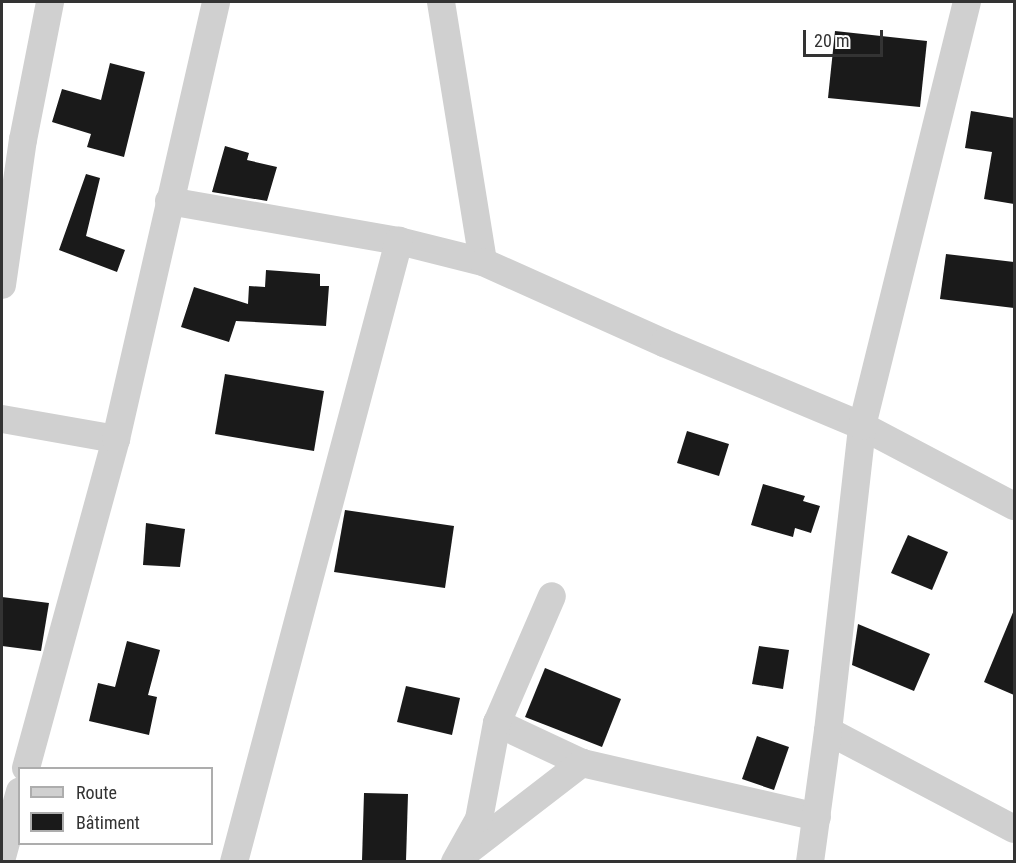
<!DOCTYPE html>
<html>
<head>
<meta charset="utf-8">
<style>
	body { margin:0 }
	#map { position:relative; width:1016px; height:863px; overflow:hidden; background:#fff; font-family:"Roboto Condensed",sans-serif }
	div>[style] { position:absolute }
	.building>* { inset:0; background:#1a1a1a }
	.street>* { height:28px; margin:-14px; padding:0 14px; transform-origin:14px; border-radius:14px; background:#d0d0d0 }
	span { translate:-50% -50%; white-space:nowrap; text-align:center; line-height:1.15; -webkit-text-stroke:6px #fff; paint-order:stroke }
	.frame { position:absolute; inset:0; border:3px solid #333; pointer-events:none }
	.legend { position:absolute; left:18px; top:767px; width:195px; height:78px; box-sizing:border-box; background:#fff; border:2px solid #adadad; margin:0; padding:8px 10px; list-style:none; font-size:18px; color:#333 }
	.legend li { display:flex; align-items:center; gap:12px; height:30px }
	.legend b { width:30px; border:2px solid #adadad }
	.scale { position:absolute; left:803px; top:30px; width:80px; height:27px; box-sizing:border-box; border:3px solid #333; border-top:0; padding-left:8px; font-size:18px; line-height:21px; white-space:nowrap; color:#333; -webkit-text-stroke:4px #fff; paint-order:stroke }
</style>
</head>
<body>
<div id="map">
	<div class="building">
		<div style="clip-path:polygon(835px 31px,927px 41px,920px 107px,828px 98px)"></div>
		<div style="clip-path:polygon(110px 63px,145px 72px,124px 157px,87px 147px,91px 134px,52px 122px,62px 89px,101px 100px)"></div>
		<div style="clip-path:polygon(971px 111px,1014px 118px,1014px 204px,984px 199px,992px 152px,965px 148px)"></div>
		<div style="clip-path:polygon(225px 146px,249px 153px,247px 160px,277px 167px,267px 201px,212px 192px)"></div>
		<div style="clip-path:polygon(86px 174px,100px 178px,86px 236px,125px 250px,117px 272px,59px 250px)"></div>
		<div style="clip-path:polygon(946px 254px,1014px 262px,1014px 308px,940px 299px)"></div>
		<div style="clip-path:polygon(266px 270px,320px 274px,320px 286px,329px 286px,326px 326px,236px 321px,229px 342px,181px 327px,194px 287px,248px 304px,249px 286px,265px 287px)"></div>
		<div style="clip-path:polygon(225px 374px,324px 391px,314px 451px,215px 434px)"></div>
		<div style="clip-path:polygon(687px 431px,729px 444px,719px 476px,677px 463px)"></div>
		<div style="clip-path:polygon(763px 484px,805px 496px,803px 501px,820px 506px,811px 533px,795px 528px,793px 537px,751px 525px)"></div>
		<div style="clip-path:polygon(345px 510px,454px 526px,445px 588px,334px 572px)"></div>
		<div style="clip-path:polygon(146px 523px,185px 529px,180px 567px,143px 565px)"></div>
		<div style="clip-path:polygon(908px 535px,948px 552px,932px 590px,891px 573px)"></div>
		<div style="clip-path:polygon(2px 597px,49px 603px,41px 651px,2px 646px)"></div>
		<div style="clip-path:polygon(1014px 610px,1014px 695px,984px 682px)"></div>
		<div style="clip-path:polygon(858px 624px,930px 654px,914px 691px,852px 665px)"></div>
		<div style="clip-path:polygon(127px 641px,160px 650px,148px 695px,157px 697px,149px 735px,89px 721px,98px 683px,115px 687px)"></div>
		<div style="clip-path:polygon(759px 646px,789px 650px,783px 689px,752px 684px)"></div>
		<div style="clip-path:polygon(545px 668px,621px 699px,602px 747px,525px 717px)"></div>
		<div style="clip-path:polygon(406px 686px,460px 698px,452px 735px,397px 722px)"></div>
		<div style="clip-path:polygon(757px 736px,789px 747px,774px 790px,742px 779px)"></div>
		<div style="clip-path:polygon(364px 793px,408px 794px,406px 861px,362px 861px)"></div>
	</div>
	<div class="street">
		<div style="left:441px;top:2px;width:263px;rotate:80.8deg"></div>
		<div style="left:169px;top:201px;width:233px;rotate:9.9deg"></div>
		<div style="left:399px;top:241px;width:87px;rotate:14deg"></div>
		<div style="left:483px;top:262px;width:198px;rotate:24.1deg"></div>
		<div style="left:664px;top:343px;width:215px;rotate:22.7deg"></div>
		<div style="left:862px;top:426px;width:172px;rotate:27.8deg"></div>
		<div style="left:2px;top:285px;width:147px;rotate:-81.8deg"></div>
		<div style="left:23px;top:140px;width:141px;rotate:-78.9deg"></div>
		<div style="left:2px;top:419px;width:116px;rotate:10deg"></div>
		<div style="left:497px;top:723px;width:94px;rotate:25.2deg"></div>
		<div style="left:582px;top:763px;width:241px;rotate:12.9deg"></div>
		<div style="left:828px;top:731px;width:210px;rotate:27.8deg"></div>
		<div style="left:26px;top:768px;width:341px;rotate:-74.7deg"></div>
		<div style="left:116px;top:439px;width:448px;rotate:-77.1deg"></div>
		<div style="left:465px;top:853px;width:148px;rotate:-37.6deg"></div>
		<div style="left:2px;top:857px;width:68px;rotate:-74.7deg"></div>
		<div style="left:234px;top:862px;width:643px;rotate:-75.12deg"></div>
		<div style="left:455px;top:862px;width:49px;rotate:-60.8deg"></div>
		<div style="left:479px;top:819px;width:98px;rotate:-79.4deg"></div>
		<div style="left:497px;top:723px;width:138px;rotate:-66.6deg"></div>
		<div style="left:810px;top:862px;width:132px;rotate:-82.2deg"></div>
		<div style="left:828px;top:731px;width:307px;rotate:-83.6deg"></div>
		<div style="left:862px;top:426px;width:437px;rotate:-76.1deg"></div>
	</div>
	<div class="frame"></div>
	<ul class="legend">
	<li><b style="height:8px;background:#d0d0d0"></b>Route</li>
	<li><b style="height:16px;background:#1a1a1a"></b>Bâtiment</li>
	</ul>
	<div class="scale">20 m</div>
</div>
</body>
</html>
